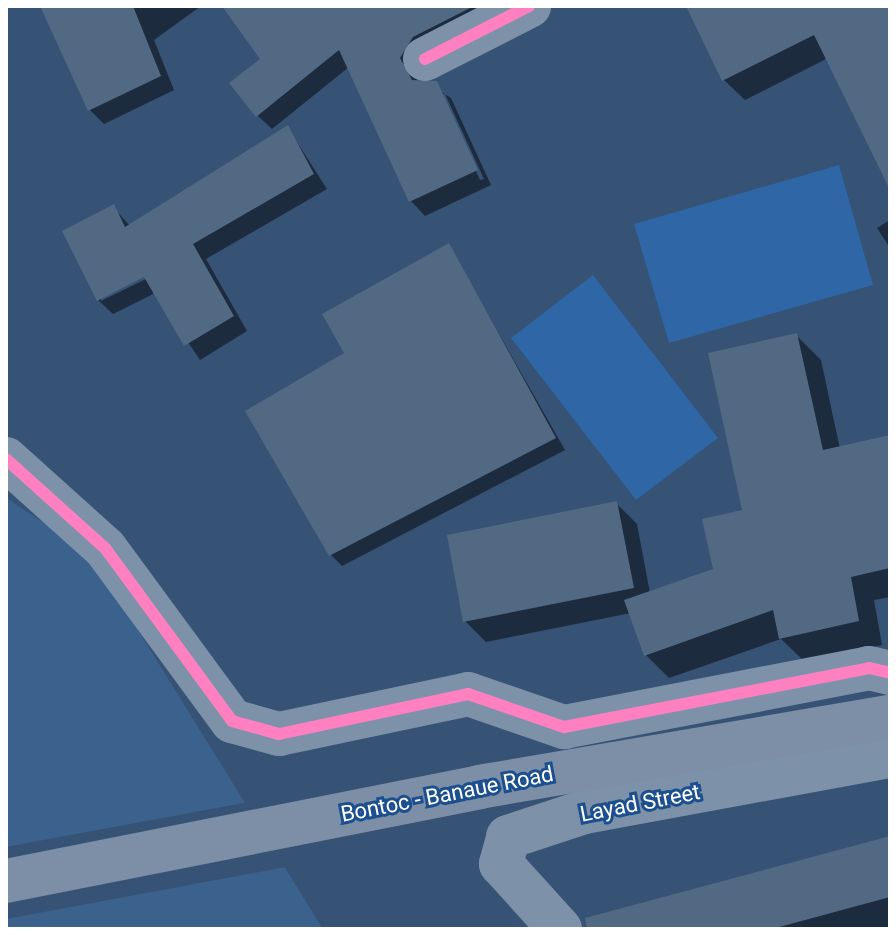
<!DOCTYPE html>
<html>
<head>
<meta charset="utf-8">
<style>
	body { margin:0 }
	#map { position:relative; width:896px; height:935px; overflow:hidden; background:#365274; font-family:Roboto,sans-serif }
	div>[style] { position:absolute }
	.green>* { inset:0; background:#2f66a5 }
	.water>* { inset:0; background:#3b618d }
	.pier>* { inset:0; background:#365274 }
	.shadow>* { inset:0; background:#0007 }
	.building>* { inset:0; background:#526984 }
	.minor>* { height:44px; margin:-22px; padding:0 22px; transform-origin:22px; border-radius:22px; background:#7d92a8 }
	.major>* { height:44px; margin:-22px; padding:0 22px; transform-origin:22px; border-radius:22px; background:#7d8ea7 }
	.cycleway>* { height:12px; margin:-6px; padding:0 6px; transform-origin:6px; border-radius:6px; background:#ff80c0 }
	span { translate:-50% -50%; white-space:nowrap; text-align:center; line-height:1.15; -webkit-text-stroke:6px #1b4f8f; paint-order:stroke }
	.street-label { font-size:22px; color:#fff }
	.frame { position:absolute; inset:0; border:8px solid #fff; pointer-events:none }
</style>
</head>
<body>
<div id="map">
	<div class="green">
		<div style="clip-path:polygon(839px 165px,873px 285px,669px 343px,634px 224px)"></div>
		<div style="clip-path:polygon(593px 275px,718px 438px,636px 500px,511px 338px)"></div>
	</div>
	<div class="water">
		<div style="clip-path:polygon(6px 498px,60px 533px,104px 575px,323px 929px,6px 929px)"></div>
	</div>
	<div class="pier">
		<div style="clip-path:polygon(249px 802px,291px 866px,6px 919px,6px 847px)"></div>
	</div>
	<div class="shadow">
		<div style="clip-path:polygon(47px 6px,201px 6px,154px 40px,174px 90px,104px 124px,90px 110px)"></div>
		<div style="clip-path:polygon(evenodd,224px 6px,515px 6px,413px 74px,451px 98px,491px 185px,425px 216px,411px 201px,349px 67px,272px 129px,257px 115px,262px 59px,224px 6px,441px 94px,445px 94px,484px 179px,480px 180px,441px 94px)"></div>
		<div style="clip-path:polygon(688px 6px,890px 6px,890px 173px,828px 58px,745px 100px,724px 80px)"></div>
		<div style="clip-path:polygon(evenodd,288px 128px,327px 189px,206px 259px,247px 331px,200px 360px,155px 293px,113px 314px,98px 300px,113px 207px,131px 227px,288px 128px,152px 271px,154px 275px,101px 301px,101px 296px,152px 271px)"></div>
		<div style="clip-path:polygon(890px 220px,890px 248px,877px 228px)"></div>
		<div style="clip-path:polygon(449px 246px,565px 450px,342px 566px,331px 555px,347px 354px)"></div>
		<div style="clip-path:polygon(797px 336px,821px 360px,840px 449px,890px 437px,890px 597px,874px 600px,882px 645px,805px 662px,781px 639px,669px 678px,645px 654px,631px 613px,486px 642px,465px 621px,616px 503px,637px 524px,650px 593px,715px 570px,744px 511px)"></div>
		<div style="clip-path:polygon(890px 838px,890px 929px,622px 929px)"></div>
	</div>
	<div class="building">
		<div style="clip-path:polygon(40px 6px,133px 6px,161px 76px,88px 111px)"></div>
		<div style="clip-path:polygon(222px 6px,474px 6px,413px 37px,400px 58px,412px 80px,437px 81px,478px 170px,409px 202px,339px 50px,256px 117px,229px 83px,260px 59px)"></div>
		<div style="clip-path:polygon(686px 6px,890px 6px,890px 190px,814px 35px,722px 81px)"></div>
		<div style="clip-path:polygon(288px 125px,314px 174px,193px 244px,234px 316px,184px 346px,144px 277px,97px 301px,62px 231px,114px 204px,125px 227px)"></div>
		<div style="clip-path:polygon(449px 243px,556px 438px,329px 556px,245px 411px,344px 353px,322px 314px)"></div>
		<div style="clip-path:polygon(797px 333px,823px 450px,890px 435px,890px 568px,851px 577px,859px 621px,779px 639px,773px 610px,644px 656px,624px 600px,713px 569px,702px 519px,742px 510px,708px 353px)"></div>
		<div style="clip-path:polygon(617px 501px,634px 588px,463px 622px,447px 535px)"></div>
		<div style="clip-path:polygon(890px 836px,890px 897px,772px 929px,587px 929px,585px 918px)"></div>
	</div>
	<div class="minor">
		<div style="left:425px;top:59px;width:117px;rotate:-27deg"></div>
		<div style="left:6px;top:459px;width:133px;rotate:42deg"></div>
		<div style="left:105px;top:548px;width:215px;rotate:53.7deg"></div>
		<div style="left:232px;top:721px;width:49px;rotate:15.5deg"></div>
		<div style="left:279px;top:734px;width:193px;rotate:-11.9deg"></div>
		<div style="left:468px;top:694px;width:102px;rotate:19deg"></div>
		<div style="left:564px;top:727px;width:311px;rotate:-10.9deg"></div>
		<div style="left:869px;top:668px;width:22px;rotate:13deg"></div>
		<div style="left:560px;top:929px;width:88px;rotate:-132.2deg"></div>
		<div style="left:501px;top:864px;width:28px;rotate:-75deg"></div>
		<div style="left:508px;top:837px;width:80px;rotate:-18.2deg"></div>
		<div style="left:584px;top:812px;width:311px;rotate:-10.4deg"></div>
	</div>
	<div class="major">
		<div style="left:6px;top:881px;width:482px;rotate:-11.2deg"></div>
		<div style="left:479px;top:787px;width:417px;rotate:-9.7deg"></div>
	</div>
	<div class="cycleway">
		<div style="left:425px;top:59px;width:117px;rotate:-27deg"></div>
		<div style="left:6px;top:459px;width:133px;rotate:42deg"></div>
		<div style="left:105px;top:548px;width:215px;rotate:53.7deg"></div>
		<div style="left:232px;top:721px;width:49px;rotate:15.5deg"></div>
		<div style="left:279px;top:734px;width:193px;rotate:-11.9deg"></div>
		<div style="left:468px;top:694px;width:102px;rotate:19deg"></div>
		<div style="left:564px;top:727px;width:311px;rotate:-10.9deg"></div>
		<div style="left:869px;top:668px;width:22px;rotate:13deg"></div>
	</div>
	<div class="street-label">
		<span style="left:447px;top:794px;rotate:-11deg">Bontoc - Banaue Road</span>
		<span style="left:640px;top:803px;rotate:-11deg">Layad Street</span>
	</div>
	<div class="frame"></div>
</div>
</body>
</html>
